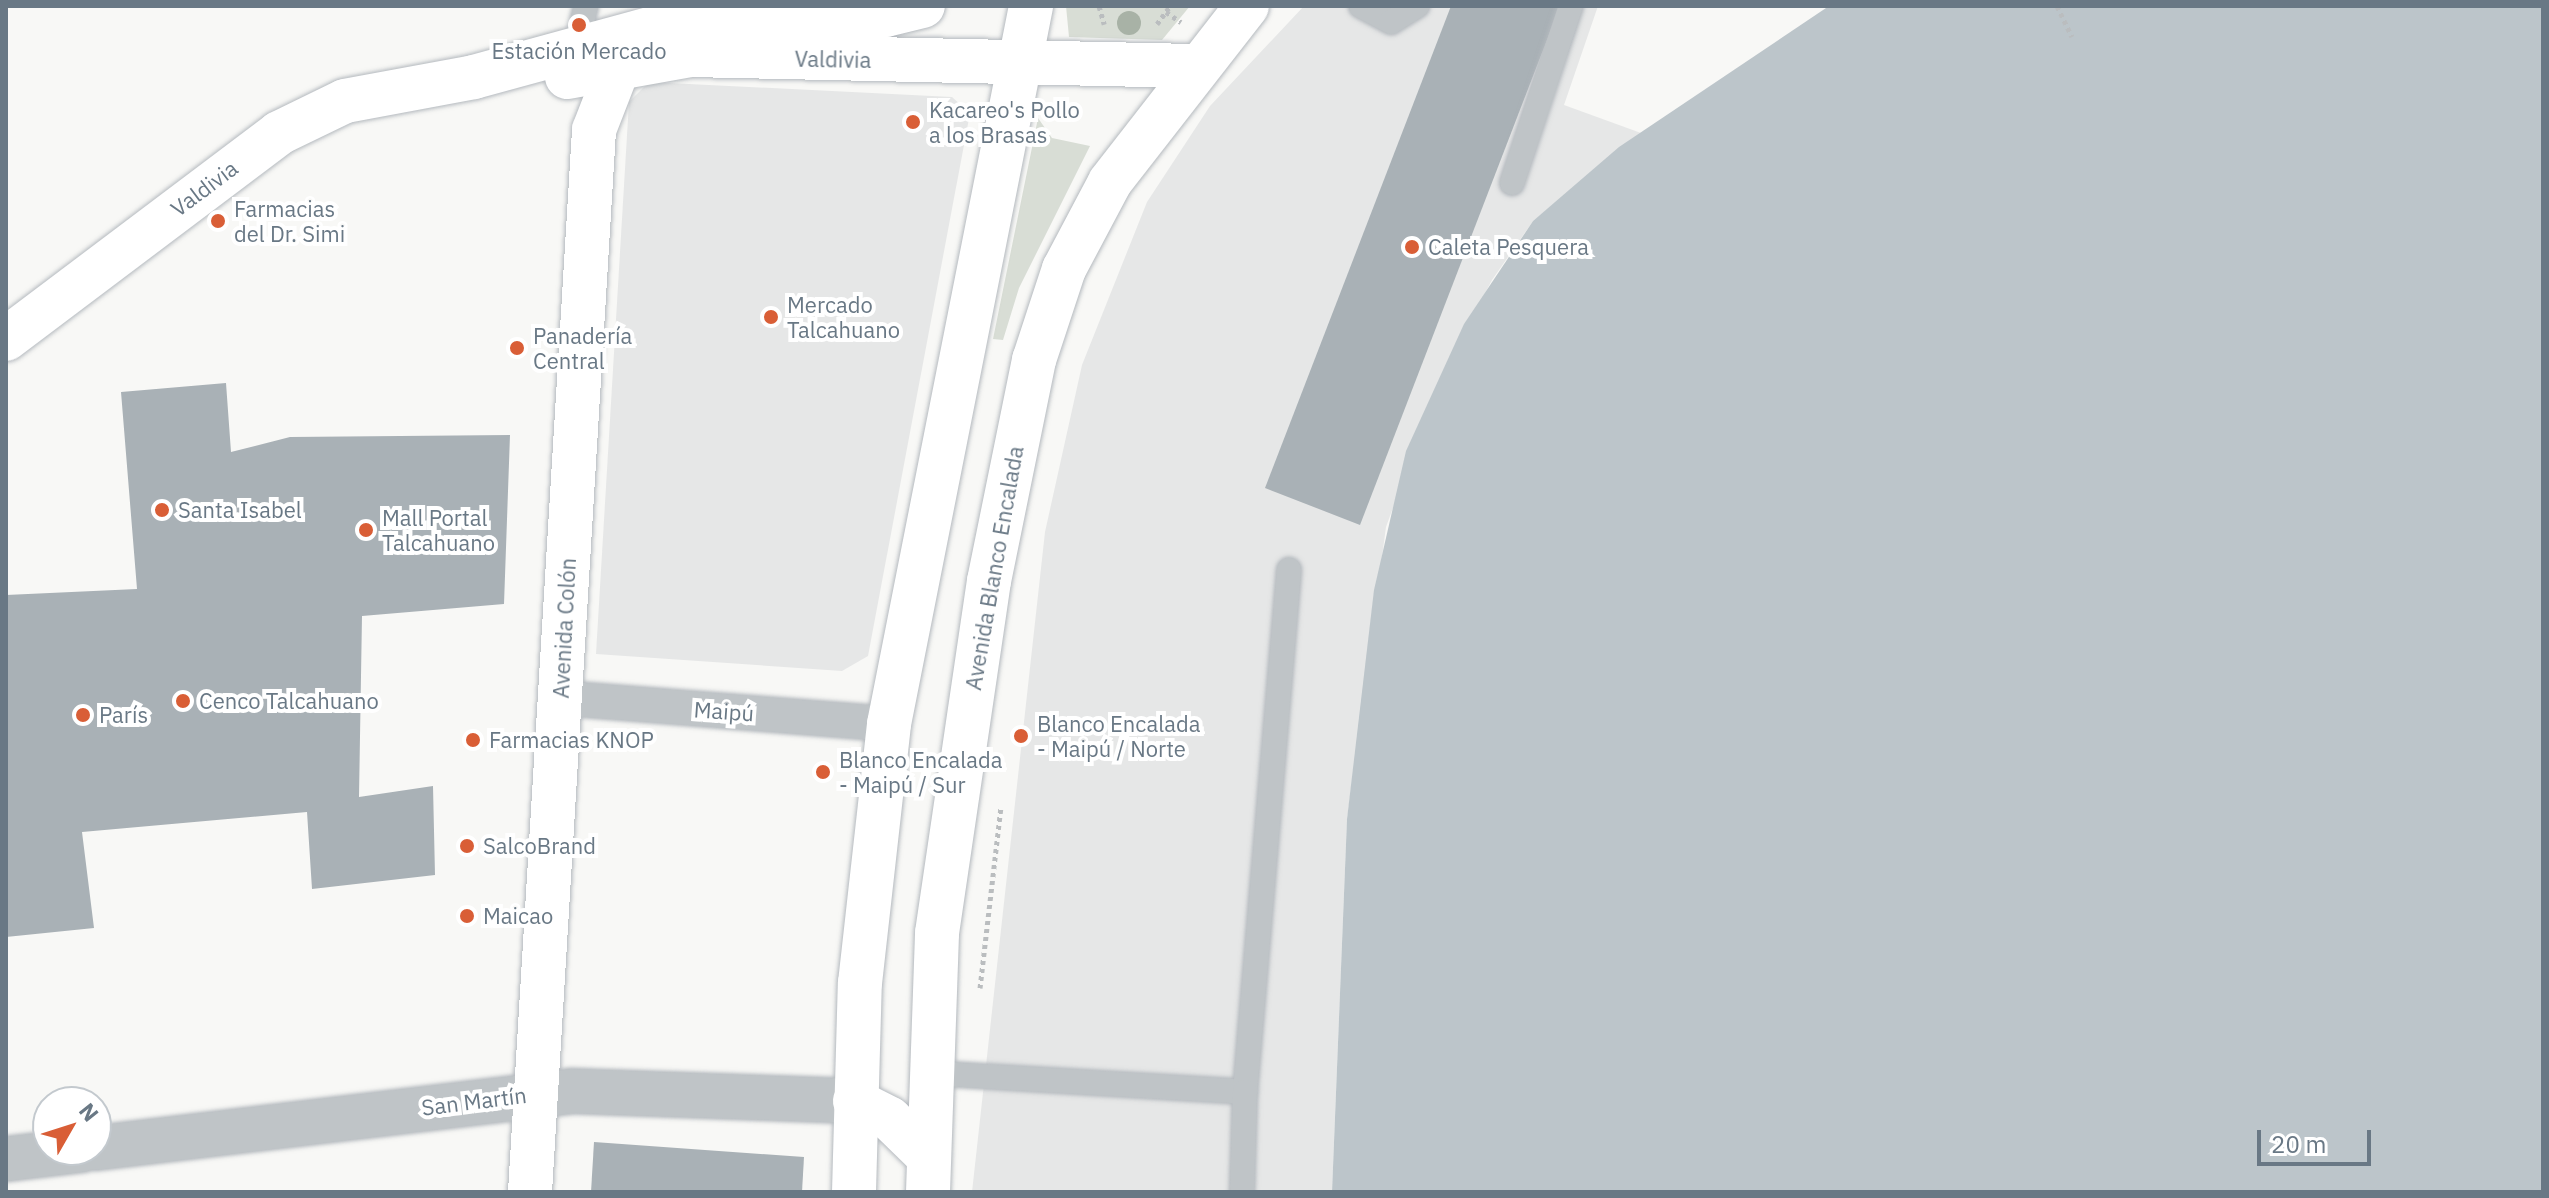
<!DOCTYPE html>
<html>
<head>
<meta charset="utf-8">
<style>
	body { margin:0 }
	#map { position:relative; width:2549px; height:1198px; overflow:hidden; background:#f8f8f6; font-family:"IBM Plex Sans",sans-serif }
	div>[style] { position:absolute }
	.built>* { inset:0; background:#e6e7e7 }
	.green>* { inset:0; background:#d8ddd5 }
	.water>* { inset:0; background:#bcc5ca }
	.building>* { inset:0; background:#a9b1b6 }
	.path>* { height:5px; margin-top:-2.5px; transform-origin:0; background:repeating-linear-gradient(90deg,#babdbf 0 4px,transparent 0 8px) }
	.roads { filter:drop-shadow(0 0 2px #b4b9be) drop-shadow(0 0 2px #b4b9be) }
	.service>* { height:24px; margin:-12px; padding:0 12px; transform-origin:12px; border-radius:12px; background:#bfc4c7 }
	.pedestrian>* { height:34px; margin:-17px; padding:0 17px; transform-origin:17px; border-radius:17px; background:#bfc4c7 }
	.minor>* { height:44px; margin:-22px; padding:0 22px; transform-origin:22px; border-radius:22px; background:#bfc4c7 }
	.secondary>* { height:44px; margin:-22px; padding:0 22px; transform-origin:22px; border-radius:22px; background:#fff }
	.primary>* { height:44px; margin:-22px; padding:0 22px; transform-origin:22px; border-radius:22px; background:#fff }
	.trees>* { width:24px; height:24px; margin:-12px; border-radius:50%; background:#a8b2a6 }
	.dots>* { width:22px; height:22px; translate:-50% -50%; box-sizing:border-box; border:4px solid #fff; border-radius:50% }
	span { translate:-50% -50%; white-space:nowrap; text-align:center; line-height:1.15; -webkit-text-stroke:8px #fff; paint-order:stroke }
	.poi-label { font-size:22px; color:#697885 }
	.left { translate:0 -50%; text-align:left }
	.street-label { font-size:22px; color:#697885 }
	.frame { position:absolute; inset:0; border:8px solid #697885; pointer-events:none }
	.north { position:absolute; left:32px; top:1086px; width:80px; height:80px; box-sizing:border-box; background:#fff; border:2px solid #c3c9ce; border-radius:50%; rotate:51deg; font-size:22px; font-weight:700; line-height:32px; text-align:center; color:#697885 }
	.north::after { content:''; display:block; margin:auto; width:28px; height:36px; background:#d95e36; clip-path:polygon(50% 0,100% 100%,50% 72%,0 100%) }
	.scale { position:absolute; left:2257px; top:1130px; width:114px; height:36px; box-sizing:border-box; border:4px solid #697885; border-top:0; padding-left:10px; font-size:24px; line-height:28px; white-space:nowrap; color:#697885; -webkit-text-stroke:6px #fff; paint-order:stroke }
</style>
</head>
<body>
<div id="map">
	<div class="built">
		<div style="clip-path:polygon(1304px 6px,1598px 6px,1564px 105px,1641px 133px,1533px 221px,1492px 280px,1441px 376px,1386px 527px,1347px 819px,1332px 1192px,972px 1192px,1045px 532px,1082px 365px,1147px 202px,1210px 106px)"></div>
		<div style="clip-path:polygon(649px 82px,952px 97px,970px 113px,868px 656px,842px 671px,596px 654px,629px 102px)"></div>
	</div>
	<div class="green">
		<div style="clip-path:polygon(1066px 6px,1190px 6px,1162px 40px,1069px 37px)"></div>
		<div style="clip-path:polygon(1038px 118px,1052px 138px,1090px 146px,1019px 288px,1003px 340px,993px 339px)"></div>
	</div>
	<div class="water">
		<div style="clip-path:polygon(1829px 6px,2543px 6px,2543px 1192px,1332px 1192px,1347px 819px,1374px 590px,1406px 451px,1464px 324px,1533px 221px,1619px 147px)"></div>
	</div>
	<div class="building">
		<div style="clip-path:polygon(1451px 6px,1560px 6px,1360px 525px,1265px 488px)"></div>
		<div style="clip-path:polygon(226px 383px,231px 452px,290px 437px,510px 435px,504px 604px,362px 616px,359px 797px,433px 786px,435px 875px,312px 889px,307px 812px,82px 832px,94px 928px,6px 937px,6px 595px,137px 589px,121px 392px)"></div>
		<div style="clip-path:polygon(594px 1142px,804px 1157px,802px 1192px,591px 1192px)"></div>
	</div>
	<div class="path">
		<div style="left:1099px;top:6px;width:19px;rotate:74deg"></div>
		<div style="left:2057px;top:6px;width:34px;rotate:64deg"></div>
		<div style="left:1166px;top:12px;width:18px;rotate:34deg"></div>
		<div style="left:1157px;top:24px;width:22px;rotate:-54deg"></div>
		<div style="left:980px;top:988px;width:182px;rotate:-83.4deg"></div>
	</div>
	<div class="roads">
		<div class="service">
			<div style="left:1361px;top:6px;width:34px;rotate:28deg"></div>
			<div style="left:1391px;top:22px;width:31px;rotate:-32deg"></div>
			<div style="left:575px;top:50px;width:45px;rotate:-76deg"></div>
			<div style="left:1512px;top:183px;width:187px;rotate:-71.6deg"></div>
			<div style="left:928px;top:1073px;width:318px;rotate:3.4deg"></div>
			<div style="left:1245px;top:1092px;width:524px;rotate:-85.18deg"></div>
			<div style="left:1242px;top:1192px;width:100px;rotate:-88.3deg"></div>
		</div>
		<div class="pedestrian">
			<div style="left:560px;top:698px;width:330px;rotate:4.5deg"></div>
		</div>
		<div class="minor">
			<div style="left:96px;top:1148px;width:478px;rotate:-6.8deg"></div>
			<div style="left:571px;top:1091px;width:284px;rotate:2deg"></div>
			<div style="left:6px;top:1159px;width:76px;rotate:-6.8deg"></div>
		</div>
		<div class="secondary">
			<div style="left:530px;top:1192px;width:1064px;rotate:-86.55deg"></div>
			<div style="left:594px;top:130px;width:66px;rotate:-68.8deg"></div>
		</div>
		<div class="primary">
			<div style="left:567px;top:77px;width:125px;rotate:-10.1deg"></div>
			<div style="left:690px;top:55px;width:505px;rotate:1.25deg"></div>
			<div style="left:6px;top:339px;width:342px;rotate:-37deg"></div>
			<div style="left:279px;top:133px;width:73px;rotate:-25.9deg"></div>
			<div style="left:345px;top:101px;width:131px;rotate:-10.5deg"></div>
			<div style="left:474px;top:77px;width:197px;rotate:-15.3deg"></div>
			<div style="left:664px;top:25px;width:222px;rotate:-2.6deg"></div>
			<div style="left:886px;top:15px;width:38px;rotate:-14deg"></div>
			<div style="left:855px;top:1101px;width:39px;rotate:27deg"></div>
			<div style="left:890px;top:1119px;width:53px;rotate:44.2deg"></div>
			<div style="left:854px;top:1192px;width:209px;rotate:-88.4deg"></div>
			<div style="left:860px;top:983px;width:261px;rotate:-83.6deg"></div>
			<div style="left:889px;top:724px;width:732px;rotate:-78.81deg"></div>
			<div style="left:928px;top:1192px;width:259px;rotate:-88deg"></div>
			<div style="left:937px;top:933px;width:356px;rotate:-81.6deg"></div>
			<div style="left:989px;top:581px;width:226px;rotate:-78.5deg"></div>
			<div style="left:1034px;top:360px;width:96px;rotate:-71.8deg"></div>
			<div style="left:1064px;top:269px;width:98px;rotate:-62.1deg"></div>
			<div style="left:1110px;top:182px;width:223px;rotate:-52.1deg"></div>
		</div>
	</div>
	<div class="trees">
		<div style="left:1129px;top:23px"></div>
	</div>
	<div class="dots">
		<div style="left:579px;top:25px;background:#d95e36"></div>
		<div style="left:913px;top:122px;background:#d95e36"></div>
		<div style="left:218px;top:221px;background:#d95e36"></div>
		<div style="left:1412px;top:247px;background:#d95e36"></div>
		<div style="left:771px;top:317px;background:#d95e36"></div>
		<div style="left:517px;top:348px;background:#d95e36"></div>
		<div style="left:162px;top:510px;background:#d95e36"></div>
		<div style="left:366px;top:530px;background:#d95e36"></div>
		<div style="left:183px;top:701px;background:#d95e36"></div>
		<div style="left:83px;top:715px;background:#d95e36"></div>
		<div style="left:1021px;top:736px;background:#d95e36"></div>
		<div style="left:473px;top:740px;background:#d95e36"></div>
		<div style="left:823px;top:772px;background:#d95e36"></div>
		<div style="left:467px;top:846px;background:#d95e36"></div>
		<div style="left:467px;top:916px;background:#d95e36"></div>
	</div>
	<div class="poi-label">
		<span style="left:579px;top:51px">Estación Mercado</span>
		<span class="left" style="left:929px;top:122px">Kacareo's Pollo<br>a los Brasas</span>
		<span class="left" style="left:234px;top:221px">Farmacias<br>del Dr. Simi</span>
		<span class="left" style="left:1428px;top:247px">Caleta Pesquera</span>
		<span class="left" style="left:787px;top:317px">Mercado<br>Talcahuano</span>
		<span class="left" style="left:533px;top:348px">Panadería<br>Central</span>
		<span class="left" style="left:178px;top:510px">Santa Isabel</span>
		<span class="left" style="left:382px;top:530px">Mall Portal<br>Talcahuano</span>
		<span class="left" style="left:199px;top:701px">Cenco Talcahuano</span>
		<span class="left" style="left:99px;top:715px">París</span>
		<span class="left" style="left:1037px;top:736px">Blanco Encalada<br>- Maipú / Norte</span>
		<span class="left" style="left:489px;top:740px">Farmacias KNOP</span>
		<span class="left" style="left:839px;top:772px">Blanco Encalada<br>- Maipú / Sur</span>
		<span class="left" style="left:483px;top:846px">SalcoBrand</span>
		<span class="left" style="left:483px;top:916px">Maicao</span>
	</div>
	<div class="street-label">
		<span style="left:833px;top:59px;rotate:1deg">Valdivia</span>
		<span style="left:204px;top:188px;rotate:-37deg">Valdivia</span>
		<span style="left:994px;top:568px;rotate:-80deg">Avenida Blanco Encalada</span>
		<span style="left:564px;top:628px;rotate:-87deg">Avenida Colón</span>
		<span style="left:724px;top:711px;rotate:4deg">Maipú</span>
		<span style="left:474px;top:1101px;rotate:-7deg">San Martín</span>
	</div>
	<div class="frame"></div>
	<div class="north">N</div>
	<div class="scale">20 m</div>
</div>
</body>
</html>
